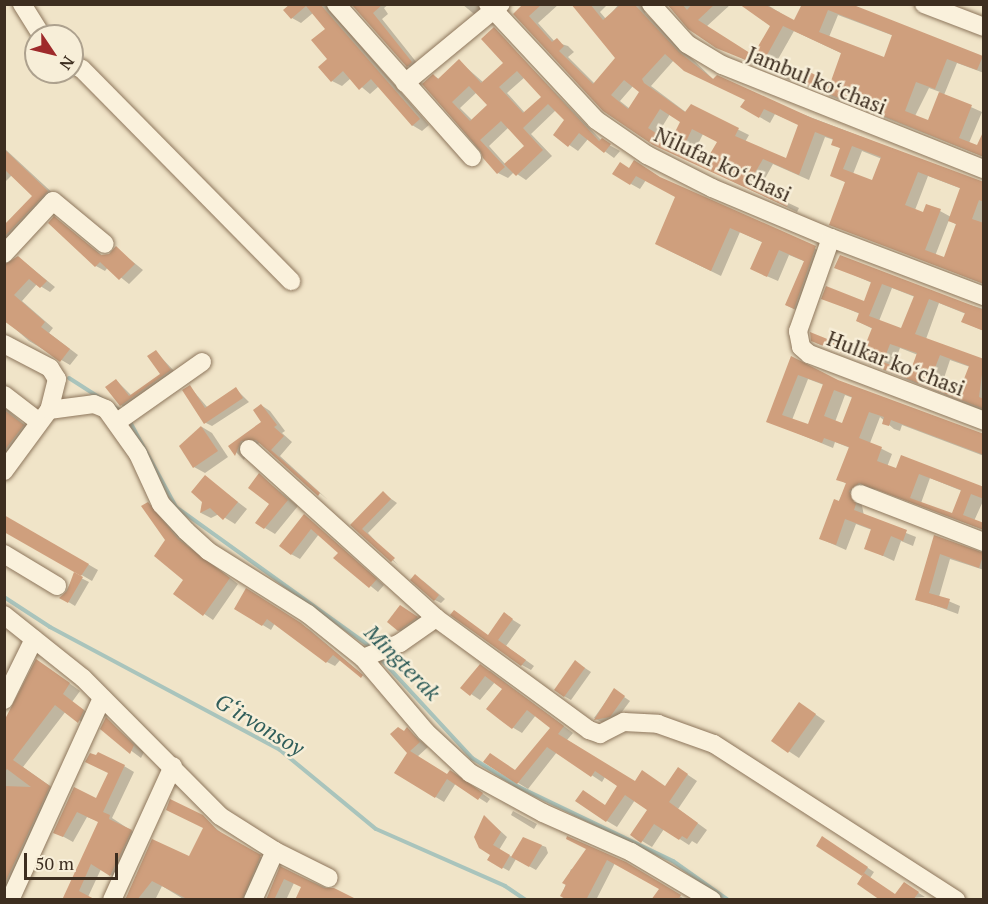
<!DOCTYPE html>
<html>
<head>
<meta charset="utf-8">
<style>
	body { margin:0 }
	#map { position:relative; width:988px; height:904px; overflow:hidden; background:#f0e4c8; font-family:"PT Serif",serif }
	div>[style] { position:absolute }
	.shadow>* { inset:0; background:#0003 }
	.stream>* { height:4px; margin:-2px; padding:0 2px; transform-origin:2px; border-radius:2px; background:#a9c4bc }
	.building>* { inset:0; background:#cf9f7d }
	.roads { filter:drop-shadow(0 0 2px #8d765c) drop-shadow(0 0 2px #8d765c) }
	.minor>* { height:18px; margin:-9px; padding:0 9px; transform-origin:9px; border-radius:9px; background:#faf1dc }
	span { translate:-50% -50%; white-space:nowrap; text-align:center; line-height:1.15; -webkit-text-stroke:5px #f7eed8; paint-order:stroke }
	.street-label { font-size:21px; color:#3d2e20 }
	.water-label { font-size:22px; color:#2f5d5a; font-style:italic }
	.frame { position:absolute; inset:0; border:6px solid #3d2e20; pointer-events:none }
	.north { position:absolute; left:24px; top:24px; width:60px; height:60px; box-sizing:border-box; background:#f7eed8; border:2px solid #ada18e; border-radius:50%; rotate:125deg; font-size:16px; font-weight:700; line-height:24px; text-align:center; color:#3d2e20 }
	.north::after { content:''; display:block; margin:auto; width:21px; height:27px; background:#9e2a2b; clip-path:polygon(50% 0,100% 100%,50% 72%,0 100%) }
	.scale { position:absolute; left:24px; top:853px; width:94px; height:27px; box-sizing:border-box; border:3px solid #3d2e20; border-top:0; padding-left:8px; font-size:18px; line-height:21px; white-space:nowrap; color:#3d2e20; -webkit-text-stroke:4px #f7eed8; paint-order:stroke }
</style>
</head>
<body>
<div id="map">
	<div class="shadow">
		<div style="clip-path:polygon(292px 4px,325px 4px,429px 125px,422px 131px,412px 125px,379px 86px,370px 94px,351px 78px,342px 86px,332px 81px,327px 29px,313px 13px,301px 23px,292px 18px)"></div>
		<div style="clip-path:polygon(354px 4px,389px 4px,384px 8px,388px 14px,382px 19px,421px 68px,418px 71px,408px 66px)"></div>
		<div style="clip-path:polygon(462px 4px,478px 4px,486px 14px,480px 19px)"></div>
		<div style="clip-path:polygon(evenodd,526px 4px,559px 4px,538px 23px,555px 42px,568px 46px,574px 52px,568px 57px,595px 84px,616px 58px,578px 4px,608px 4px,600px 12px,606px 19px,619px 4px,651px 4px,645px 13px,714px 80px,984px 184px,984px 284px,831px 224px,847px 183px,832px 175px,842px 149px,832px 144px,834px 140px,825px 137px,809px 180px,773px 164px,759px 189px,799px 208px,797px 212px,654px 144px,515px 14px,526px 4px,674px 60px,746px 100px,742px 107px,770px 123px,775px 114px,800px 125px,787px 160px,745px 142px,749px 135px,691px 106px,687px 113px,651px 86px,674px 60px,526px 4px,633px 86px,641px 92px,630px 109px,620px 101px,633px 86px,526px 4px,670px 114px,682px 122px,671px 144px,657px 135px,670px 114px,526px 4px,703px 134px,719px 142px,708px 161px,693px 154px,703px 134px,526px 4px,862px 151px,882px 159px,873px 182px,853px 174px,862px 151px,526px 4px,928px 176px,962px 189px,951px 217px,940px 211px,924px 214px,915px 210px,928px 176px,526px 4px,949px 220px,957px 225px,945px 259px,935px 256px,949px 220px)"></div>
		<div style="clip-path:polygon(evenodd,667px 4px,731px 4px,706px 27px,754px 57px,771px 26px,741px 4px,766px 4px,795px 22px,804px 4px,847px 4px,982px 57px,984px 73px,957px 63px,944px 95px,982px 112px,969px 143px,984px 149px,984px 157px,757px 67px,689px 27px,667px 4px,838px 15px,894px 36px,885px 59px,829px 37px,838px 15px,667px 4px,794px 31px,843px 54px,832px 83px,798px 74px,777px 61px,794px 31px,667px 4px,929px 88px,940px 92px,929px 122px,915px 116px,929px 88px)"></div>
		<div style="clip-path:polygon(evenodd,494px 29px,602px 141px,620px 151px,614px 158px,588px 139px,578px 151px,555px 135px,566px 120px,556px 110px,531px 134px,552px 156px,526px 180px,514px 172px,508px 178px,498px 173px,424px 84px,434px 76px,439px 79px,459px 61px,484px 83px,505px 63px,494px 29px,525px 77px,543px 97px,525px 113px,507px 93px,525px 77px,494px 29px,477px 92px,489px 105px,473px 121px,460px 108px,477px 92px,494px 29px,509px 127px,526px 146px,506px 165px,489px 146px,509px 127px)"></div>
		<div style="clip-path:polygon(4px 148px,57px 197px,4px 254px,4px 227px,34px 196px,12px 175px,4px 183px)"></div>
		<div style="clip-path:polygon(630px 169px,662px 179px,825px 253px,796px 310px,786px 305px,806px 262px,789px 255px,778px 281px,762px 274px,764px 243px,740px 232px,721px 276px,666px 249px,677px 197px,646px 180px,640px 189px,631px 184px)"></div>
		<div style="clip-path:polygon(54px 218px,103px 256px,110px 256px,116px 248px,143px 270px,129px 284px,108px 267px,105px 271px,96px 266px)"></div>
		<div style="clip-path:polygon(18px 257px,55px 287px,50px 292px,37px 284px,22px 301px,53px 328px,49px 333px,78px 355px,70px 365px,29px 341px,4px 319px)"></div>
		<div style="clip-path:polygon(evenodd,836px 267px,984px 309px,984px 331px,963px 322px,966px 314px,939px 303px,926px 339px,984px 360px,984px 411px,816px 343px,812px 335px,862px 355px,873px 329px,857px 321px,860px 314px,823px 298px,865px 303px,872px 283px,836px 267px,892px 288px,915px 297px,902px 330px,879px 321px,892px 288px,836px 267px,900px 348px,918px 355px,911px 374px,893px 367px,900px 348px,836px 267px,950px 360px,970px 367px,961px 391px,942px 384px,950px 360px)"></div>
		<div style="clip-path:polygon(156px 352px,177px 374px,127px 409px,121px 405px,117px 381px,132px 396px,162px 374px)"></div>
		<div style="clip-path:polygon(evenodd,792px 358px,837px 381px,984px 436px,984px 456px,902px 425px,900px 431px,894px 429px,880px 417px,870px 443px,892px 454px,887px 467px,897px 470px,902px 457px,984px 488px,984px 499px,974px 521px,984px 525px,984px 530px,876px 489px,860px 495px,864px 516px,916px 537px,913px 546px,901px 541px,894px 561px,866px 548px,872px 530px,856px 524px,846px 550px,821px 539px,847px 484px,838px 479px,850px 448px,835px 442px,833px 448px,768px 421px,792px 358px,808px 379px,824px 385px,809px 426px,792px 420px,808px 379px,792px 358px,845px 395px,853px 398px,843px 425px,835px 422px,845px 395px,792px 358px,930px 478px,962px 491px,953px 515px,921px 503px,930px 478px)"></div>
		<div style="clip-path:polygon(190px 387px,208px 408px,236px 389px,249px 402px,212px 426px,206px 423px)"></div>
		<div style="clip-path:polygon(261px 405px,270px 411px,285px 431px,282px 433px,292px 442px,280px 456px,328px 500px,260px 443px,250px 446px,244px 460px,230px 446px,263px 422px)"></div>
		<div style="clip-path:polygon(4px 407px,32px 431px,4px 458px)"></div>
		<div style="clip-path:polygon(202px 427px,212px 433px,228px 457px,205px 473px,194px 467px)"></div>
		<div style="clip-path:polygon(259px 475px,298px 506px,275px 534px,265px 528px,271px 504px)"></div>
		<div style="clip-path:polygon(205px 477px,247px 509px,235px 524px,219px 514px,211px 518px,201px 513px)"></div>
		<div style="clip-path:polygon(383px 493px,397px 503px,368px 533px,398px 565px,352px 525px)"></div>
		<div style="clip-path:polygon(148px 504px,157px 509px,188px 546px,238px 584px,213px 620px,175px 594px,185px 579px)"></div>
		<div style="clip-path:polygon(4px 516px,98px 570px,92px 581px,4px 530px)"></div>
		<div style="clip-path:polygon(304px 516px,384px 585px,378px 592px,336px 558px,340px 552px,319px 534px,300px 559px,291px 554px)"></div>
		<div style="clip-path:polygon(935px 537px,984px 554px,984px 570px,950px 559px,939px 597px,960px 606px,958px 614px,917px 599px)"></div>
		<div style="clip-path:polygon(75px 575px,89px 582px,75px 606px,62px 598px)"></div>
		<div style="clip-path:polygon(422px 580px,445px 599px,441px 603px,435px 600px)"></div>
		<div style="clip-path:polygon(255px 595px,310px 630px,370px 681px,341px 659px,335px 666px,327px 662px,275px 623px,271px 630px,236px 609px)"></div>
		<div style="clip-path:polygon(400px 607px,423px 621px,405px 634px,398px 630px)"></div>
		<div style="clip-path:polygon(452px 614px,489px 636px,504px 614px,513px 620px,521px 625px,506px 646px,534px 666px,531px 670px,522px 665px)"></div>
		<div style="clip-path:polygon(582px 666px,591px 672px,571px 700px,564px 696px)"></div>
		<div style="clip-path:polygon(48px 668px,80px 691px,72px 702px,94px 717px,90px 728px,66px 711px,23px 767px,60px 793px,4px 900px,4px 722px)"></div>
		<div style="clip-path:polygon(490px 671px,573px 733px,567px 740px,635px 783px,666px 787px,679px 769px,697px 781px,678px 809px,707px 830px,697px 844px,692px 841px,689px 845px,664px 829px,652px 847px,642px 841px,649px 810px,635px 800px,617px 827px,607px 821px,577px 801px,606px 806px,619px 786px,605px 777px,602px 782px,557px 752px,528px 789px,485px 762px,516px 771px,552px 728px,536px 715px,522px 733px,512px 727px,504px 689px,495px 682px,480px 700px,462px 688px)"></div>
		<div style="clip-path:polygon(614px 690px,630px 701px,616px 720px,607px 725px,594px 718px)"></div>
		<div style="clip-path:polygon(809px 710px,825px 721px,799px 758px,773px 741px)"></div>
		<div style="clip-path:polygon(106px 719px,144px 752px,141px 758px,102px 729px)"></div>
		<div style="clip-path:polygon(407px 729px,428px 747px,417px 757px,448px 776px,459px 777px,490px 799px,487px 803px,456px 783px,444px 802px,396px 773px,409px 753px,405px 733px)"></div>
		<div style="clip-path:polygon(124px 766px,134px 772px,112px 818px,141px 837px,121px 881px,101px 869px,88px 897px,64px 900px,100px 822px,87px 817px,73px 842px,55px 832px,74px 789px,97px 800px)"></div>
		<div style="clip-path:polygon(513px 811px,537px 824px,534px 829px,511px 815px)"></div>
		<div style="clip-path:polygon(202px 816px,227px 838px,270px 862px,253px 900px,185px 900px,162px 886px,155px 900px,126px 900px,153px 841px,190px 858px,205px 828px)"></div>
		<div style="clip-path:polygon(485px 817px,507px 837px,499px 850px,512px 857px,524px 839px,546px 847px,548px 853px,536px 870px,516px 859px,509px 871px,489px 860px,492px 854px)"></div>
		<div style="clip-path:polygon(829px 842px,874px 872px,870px 878px,896px 896px,911px 888px,925px 897px,883px 900px,864px 876px,818px 845px)"></div>
		<div style="clip-path:polygon(587px 849px,625px 863px,686px 900px,658px 900px,661px 889px,615px 863px,596px 900px,569px 900px,562px 895px,571px 869px,575px 871px)"></div>
		<div style="clip-path:polygon(281px 868px,354px 900px,294px 883px,286px 900px,267px 900px)"></div>
	</div>
	<div class="stream">
		<div style="left:69px;top:378px;width:63px;rotate:32.7deg"></div>
		<div style="left:129px;top:420px;width:99px;rotate:61.6deg"></div>
		<div style="left:176px;top:507px;width:241px;rotate:35.7deg"></div>
		<div style="left:4px;top:597px;width:55px;rotate:33.1deg"></div>
		<div style="left:50px;top:627px;width:261px;rotate:28.1deg"></div>
		<div style="left:280px;top:750px;width:124px;rotate:39.5deg"></div>
		<div style="left:376px;top:829px;width:141px;rotate:23.8deg"></div>
		<div style="left:505px;top:886px;width:25px;rotate:34deg"></div>
		<div style="left:378px;top:656px;width:139px;rotate:47.3deg"></div>
		<div style="left:472px;top:758px;width:55px;rotate:31.7deg"></div>
		<div style="left:519px;top:787px;width:171px;rotate:25.7deg"></div>
		<div style="left:673px;top:861px;width:67px;rotate:35.3deg"></div>
	</div>
	<div class="building">
		<div style="clip-path:polygon(290px 4px,320px 4px,420px 119px,412px 126px,371px 79px,359px 90px,343px 71px,331px 82px,318px 67px,327px 59px,311px 40px,325px 29px,306px 6px,291px 19px,283px 10px)"></div>
		<div style="clip-path:polygon(351px 4px,383px 4px,373px 13px,412px 62px,407px 67px)"></div>
		<div style="clip-path:polygon(evenodd,523px 4px,542px 4px,529px 16px,552px 42px,557px 38px,564px 46px,559px 51px,593px 84px,615px 58px,571px 4px,590px 4px,603px 20px,621px 4px,634px 4px,679px 52px,713px 79px,717px 75px,812px 118px,984px 182px,984px 202px,979px 200px,972px 219px,984px 223px,984px 284px,829px 225px,845px 182px,830px 176px,840px 148px,831px 145px,833px 139px,815px 132px,799px 175px,763px 159px,749px 183px,789px 201px,787px 207px,653px 145px,603px 111px,513px 14px,523px 4px,665px 54px,684px 71px,745px 100px,740px 107px,759px 118px,764px 109px,798px 125px,786px 158px,735px 136px,739px 128px,691px 104px,685px 112px,644px 83px,642px 79px,665px 54px,523px 4px,624px 80px,639px 92px,628px 109px,611px 95px,624px 80px,523px 4px,660px 109px,680px 122px,670px 142px,648px 128px,660px 109px,523px 4px,692px 129px,717px 142px,707px 159px,683px 148px,692px 129px,523px 4px,852px 146px,881px 157px,872px 180px,843px 169px,852px 146px,523px 4px,918px 172px,960px 188px,948px 221px,956px 224px,944px 257px,925px 250px,941px 209px,926px 204px,923px 212px,905px 205px,918px 172px)"></div>
		<div style="clip-path:polygon(evenodd,667px 4px,682px 4px,687px 10px,692px 4px,715px 4px,698px 20px,753px 55px,770px 26px,739px 4px,764px 4px,794px 20px,802px 4px,851px 4px,983px 56px,977px 70px,947px 59px,935px 89px,916px 82px,905px 111px,928px 120px,939px 92px,972px 105px,959px 138px,977px 145px,984px 130px,984px 157px,716px 48px,688px 29px,667px 4px,828px 10px,892px 35px,884px 57px,819px 32px,828px 10px,667px 4px,783px 26px,841px 53px,831px 81px,799px 68px,797px 72px,767px 55px,783px 26px)"></div>
		<div style="clip-path:polygon(evenodd,494px 27px,599px 141px,602px 138px,611px 144px,604px 153px,579px 133px,568px 147px,553px 135px,564px 120px,548px 104px,523px 128px,543px 150px,516px 176px,504px 164px,524px 146px,501px 121px,480px 140px,505px 167px,497px 174px,483px 158px,480px 150px,422px 84px,433px 74px,438px 79px,459px 59px,481px 83px,503px 63px,481px 39px,494px 27px,517px 71px,541px 97px,523px 113px,499px 87px,517px 71px,494px 27px,469px 86px,487px 105px,470px 121px,452px 102px,469px 86px)"></div>
		<div style="clip-path:polygon(4px 149px,48px 191px,4px 237px,4px 225px,32px 196px,4px 169px)"></div>
		<div style="clip-path:polygon(634px 160px,660px 177px,816px 246px,794px 309px,785px 305px,804px 261px,779px 250px,767px 277px,750px 269px,762px 242px,730px 228px,711px 271px,655px 244px,675px 197px,636px 176px,630px 185px,612px 174px,620px 162px,629px 168px)"></div>
		<div style="clip-path:polygon(54px 216px,101px 255px,109px 254px,116px 246px,135px 264px,119px 280px,100px 262px,95px 267px,48px 223px)"></div>
		<div style="clip-path:polygon(evenodd,840px 255px,984px 310px,984px 331px,961px 322px,965px 313px,929px 299px,915px 334px,984px 359px,979px 397px,984px 399px,984px 409px,811px 341px,810px 332px,862px 353px,872px 328px,856px 321px,859px 313px,821px 299px,826px 286px,864px 301px,871px 282px,834px 268px,840px 255px,882px 284px,914px 296px,901px 328px,869px 316px,882px 284px,840px 255px,890px 344px,917px 353px,910px 372px,883px 362px,890px 344px,840px 255px,940px 355px,969px 366px,960px 389px,931px 378px,940px 355px)"></div>
		<div style="clip-path:polygon(18px 256px,47px 281px,40px 288px,29px 279px,14px 295px,45px 322px,41px 327px,70px 349px,60px 362px,4px 321px,4px 265px)"></div>
		<div style="clip-path:polygon(156px 350px,171px 370px,120px 406px,105px 387px,116px 379px,129px 396px,160px 374px,147px 356px)"></div>
		<div style="clip-path:polygon(evenodd,791px 356px,838px 380px,984px 434px,984px 455px,891px 420px,889px 426px,882px 424px,884px 417px,869px 412px,859px 438px,882px 447px,877px 461px,896px 468px,901px 455px,984px 487px,984px 499px,971px 494px,963px 515px,984px 523px,984px 530px,859px 483px,849px 491px,856px 504px,854px 510px,907px 530px,903px 541px,891px 536px,883px 556px,864px 549px,871px 529px,845px 519px,836px 545px,819px 539px,834px 499px,839px 501px,846px 483px,836px 480px,849px 447px,824px 438px,822px 443px,766px 422px,791px 356px,798px 375px,823px 384px,808px 424px,782px 415px,798px 375px,791px 356px,834px 390px,852px 397px,842px 423px,824px 416px,834px 390px,791px 356px,919px 474px,961px 490px,952px 513px,910px 498px,919px 474px)"></div>
		<div style="clip-path:polygon(190px 385px,205px 408px,236px 387px,243px 398px,204px 424px,182px 390px)"></div>
		<div style="clip-path:polygon(261px 404px,277px 425px,274px 427px,284px 436px,271px 450px,320px 493px,318px 496px,256px 440px,241px 441px,235px 456px,228px 446px,261px 422px,253px 410px)"></div>
		<div style="clip-path:polygon(4px 410px,24px 425px,4px 451px)"></div>
		<div style="clip-path:polygon(201px 426px,218px 451px,193px 468px,179px 446px)"></div>
		<div style="clip-path:polygon(259px 473px,288px 500px,264px 529px,255px 523px,269px 504px,248px 488px)"></div>
		<div style="clip-path:polygon(205px 475px,238px 502px,223px 520px,210px 508px,200px 513px,202px 502px,191px 492px)"></div>
		<div style="clip-path:polygon(383px 491px,391px 499px,362px 529px,395px 558px,391px 562px,350px 525px)"></div>
		<div style="clip-path:polygon(148px 502px,178px 539px,230px 578px,203px 616px,173px 594px,183px 580px,154px 556px,165px 540px,141px 506px)"></div>
		<div style="clip-path:polygon(304px 514px,377px 579px,369px 588px,333px 558px,338px 553px,311px 529px,291px 555px,279px 546px)"></div>
		<div style="clip-path:polygon(4px 515px,89px 564px,81px 576px,4px 532px)"></div>
		<div style="clip-path:polygon(934px 535px,984px 553px,979px 568px,940px 554px,929px 593px,950px 599px,947px 609px,915px 600px)"></div>
		<div style="clip-path:polygon(74px 572px,83px 577px,68px 603px,59px 598px,67px 591px)"></div>
		<div style="clip-path:polygon(415px 574px,439px 595px,434px 601px,410px 580px)"></div>
		<div style="clip-path:polygon(246px 588px,301px 623px,363px 675px,361px 678px,333px 655px,326px 663px,267px 619px,262px 626px,234px 609px)"></div>
		<div style="clip-path:polygon(400px 605px,418px 617px,398px 631px,387px 622px)"></div>
		<div style="clip-path:polygon(454px 610px,488px 635px,504px 612px,513px 619px,498px 640px,526px 660px,521px 666px,450px 615px)"></div>
		<div style="clip-path:polygon(36px 659px,70px 683px,63px 694px,84px 710px,78px 723px,55px 705px,13px 760px,50px 786px,4px 885px,4px 786px,31px 787px,7px 769px,4px 773px,4px 721px)"></div>
		<div style="clip-path:polygon(575px 660px,585px 668px,564px 697px,554px 690px)"></div>
		<div style="clip-path:polygon(480px 664px,564px 726px,558px 734px,635px 781px,642px 770px,665px 786px,678px 767px,688px 774px,669px 802px,698px 823px,687px 839px,682px 836px,679px 840px,654px 824px,641px 843px,630px 835px,647px 810px,625px 795px,606px 822px,575px 801px,583px 790px,605px 805px,617px 786px,595px 771px,591px 777px,547px 747px,517px 784px,483px 762px,490px 753px,515px 770px,550px 728px,527px 710px,512px 729px,500px 720px,486px 709px,502px 689px,485px 676px,470px 696px,460px 688px)"></div>
		<div style="clip-path:polygon(614px 688px,625px 696px,610px 717px,594px 720px)"></div>
		<div style="clip-path:polygon(799px 702px,816px 714px,788px 753px,771px 741px)"></div>
		<div style="clip-path:polygon(106px 717px,134px 745px,130px 754px,100px 729px)"></div>
		<div style="clip-path:polygon(398px 727px,404px 731px,407px 727px,420px 742px,410px 751px,447px 774px,450px 770px,483px 793px,478px 800px,447px 779px,435px 798px,394px 773px,407px 753px,390px 734px)"></div>
		<div style="clip-path:polygon(98px 752px,125px 765px,103px 812px,110px 815px,109px 819px,132px 830px,110px 876px,91px 864px,79px 891px,96px 900px,62px 900px,98px 822px,77px 812px,63px 837px,53px 833px,74px 787px,96px 798px,108px 773px,85px 762px,90px 753px,96px 755px)"></div>
		<div style="clip-path:polygon(170px 799px,203px 815px,217px 830px,261px 855px,242px 900px,189px 900px,152px 881px,137px 900px,125px 900px,152px 839px,189px 856px,203px 828px,166px 810px)"></div>
		<div style="clip-path:polygon(484px 815px,501px 832px,493px 845px,510px 855px,502px 869px,487px 860px,490px 855px,479px 848px,474px 837px)"></div>
		<div style="clip-path:polygon(567px 836px,626px 862px,681px 895px,678px 900px,651px 900px,659px 889px,607px 860px,586px 900px,567px 900px,560px 896px,566px 885px,562px 883px,586px 849px,566px 839px)"></div>
		<div style="clip-path:polygon(822px 836px,868px 867px,862px 876px,816px 846px)"></div>
		<div style="clip-path:polygon(523px 837px,542px 845px,529px 867px,511px 857px)"></div>
		<div style="clip-path:polygon(280px 866px,324px 888px,334px 888px,358px 900px,295px 900px,301px 887px,284px 879px,274px 900px,266px 900px)"></div>
		<div style="clip-path:polygon(864px 873px,895px 894px,904px 882px,919px 892px,913px 900px,880px 900px,857px 884px)"></div>
	</div>
	<div class="roads">
		<div class="minor">
			<div style="left:22px;top:4px;width:38px;rotate:58deg"></div>
			<div style="left:336px;top:4px;width:205px;rotate:48.4deg"></div>
			<div style="left:488px;top:4px;width:158px;rotate:47deg"></div>
			<div style="left:596px;top:120px;width:62px;rotate:34.5deg"></div>
			<div style="left:647px;top:155px;width:73px;rotate:26.9deg"></div>
			<div style="left:712px;top:188px;width:129px;rotate:22.8deg"></div>
			<div style="left:831px;top:238px;width:164px;rotate:20.8deg"></div>
			<div style="left:651px;top:4px;width:54px;rotate:48deg"></div>
			<div style="left:687px;top:44px;width:41px;rotate:31deg"></div>
			<div style="left:722px;top:65px;width:282px;rotate:21.7deg"></div>
			<div style="left:924px;top:4px;width:64px;rotate:21deg"></div>
			<div style="left:72px;top:64px;width:11px;rotate:27deg"></div>
			<div style="left:82px;top:69px;width:298px;rotate:45.4deg"></div>
			<div style="left:405px;top:83px;width:124px;rotate:-39.5deg"></div>
			<div style="left:831px;top:238px;width:99px;rotate:109.5deg"></div>
			<div style="left:798px;top:331px;width:16px;rotate:79deg"></div>
			<div style="left:801px;top:347px;width:11px;rotate:41deg"></div>
			<div style="left:809px;top:354px;width:187px;rotate:20.9deg"></div>
			<div style="left:4px;top:254px;width:72px;rotate:-47.2deg"></div>
			<div style="left:53px;top:201px;width:67px;rotate:39.6deg"></div>
			<div style="left:4px;top:344px;width:52px;rotate:27.6deg"></div>
			<div style="left:50px;top:368px;width:13px;rotate:58deg"></div>
			<div style="left:57px;top:379px;width:32px;rotate:104deg"></div>
			<div style="left:49px;top:410px;width:76px;rotate:126.4deg"></div>
			<div style="left:4px;top:395px;width:43px;rotate:37.4deg"></div>
			<div style="left:49px;top:410px;width:45px;rotate:-7.6deg"></div>
			<div style="left:94px;top:404px;width:13px;rotate:23deg"></div>
			<div style="left:106px;top:409px;width:55px;rotate:54.6deg"></div>
			<div style="left:138px;top:454px;width:55px;rotate:65.3deg"></div>
			<div style="left:161px;top:504px;width:37px;rotate:47deg"></div>
			<div style="left:186px;top:531px;width:30px;rotate:42deg"></div>
			<div style="left:208px;top:551px;width:118px;rotate:32.2deg"></div>
			<div style="left:308px;top:614px;width:70px;rotate:38.7deg"></div>
			<div style="left:363px;top:658px;width:97px;rotate:49.6deg"></div>
			<div style="left:426px;top:732px;width:60px;rotate:43deg"></div>
			<div style="left:470px;top:773px;width:83px;rotate:28.7deg"></div>
			<div style="left:543px;top:813px;width:96px;rotate:23.9deg"></div>
			<div style="left:631px;top:852px;width:94px;rotate:30.7deg"></div>
			<div style="left:117px;top:422px;width:104px;rotate:-35.2deg"></div>
			<div style="left:249px;top:449px;width:252px;rotate:42.1deg"></div>
			<div style="left:436px;top:618px;width:190px;rotate:36.2deg"></div>
			<div style="left:589px;top:730px;width:12px;rotate:20deg"></div>
			<div style="left:600px;top:734px;width:27px;rotate:-27deg"></div>
			<div style="left:624px;top:722px;width:34px;rotate:3deg"></div>
			<div style="left:658px;top:724px;width:59px;rotate:19.7deg"></div>
			<div style="left:714px;top:744px;width:288px;rotate:32.8deg"></div>
			<div style="left:860px;top:494px;width:133px;rotate:21.2deg"></div>
			<div style="left:4px;top:554px;width:62px;rotate:31.1deg"></div>
			<div style="left:4px;top:615px;width:101px;rotate:38.6deg"></div>
			<div style="left:83px;top:678px;width:194px;rotate:45.2deg"></div>
			<div style="left:220px;top:816px;width:65px;rotate:32.5deg"></div>
			<div style="left:275px;top:851px;width:54px;rotate:114.2deg"></div>
			<div style="left:363px;top:658px;width:40px;rotate:-22deg"></div>
			<div style="left:400px;top:643px;width:44px;rotate:-34.8deg"></div>
			<div style="left:4px;top:700px;width:68px;rotate:-63.8deg"></div>
			<div style="left:275px;top:851px;width:60px;rotate:26.6deg"></div>
			<div style="left:10px;top:900px;width:222px;rotate:-65.5deg"></div>
			<div style="left:112px;top:900px;width:147px;rotate:-65.5deg"></div>
		</div>
	</div>
	<div class="street-label">
		<span style="left:817px;top:80px;rotate:22deg">Jambul koʻchasi</span>
		<span style="left:723px;top:164px;rotate:25deg">Nilufar koʻchasi</span>
		<span style="left:896px;top:363px;rotate:21deg">Hulkar koʻchasi</span>
	</div>
	<div class="water-label">
		<span style="left:403px;top:662px;rotate:45deg">Mingterak</span>
		<span style="left:260px;top:724px;rotate:31deg">G‘irvonsoy</span>
	</div>
	<div class="frame"></div>
	<div class="north">N</div>
	<div class="scale">50 m</div>
</div>
</body>
</html>
